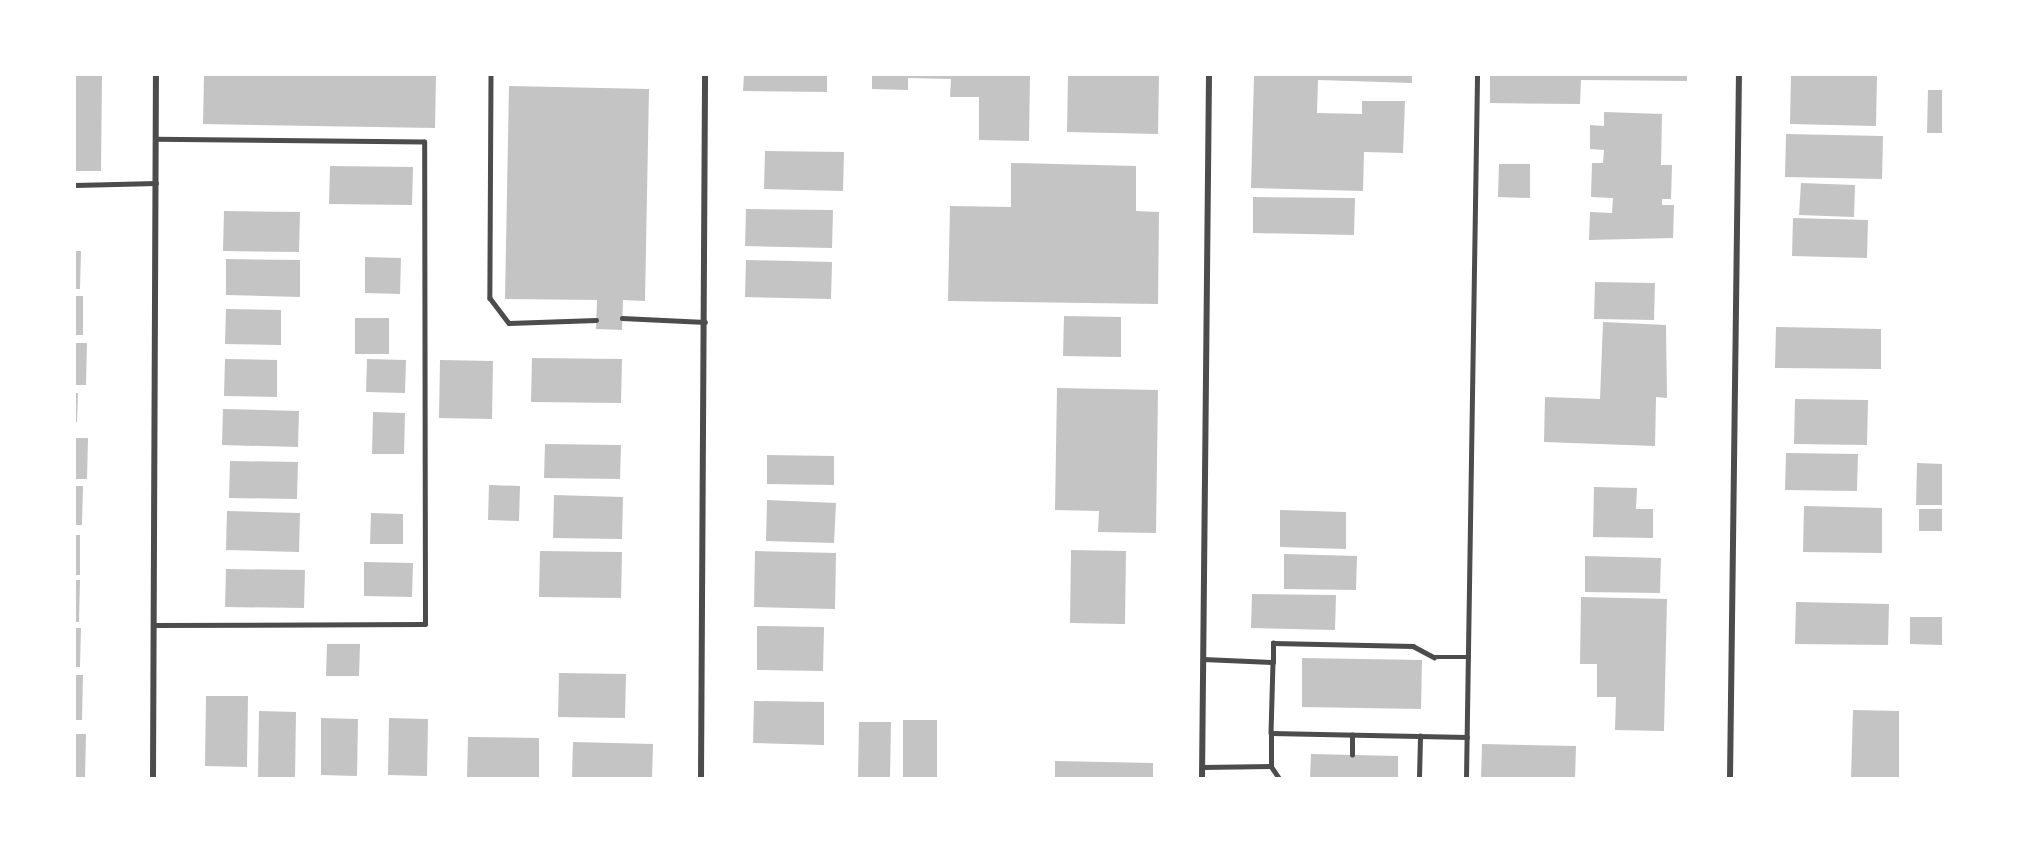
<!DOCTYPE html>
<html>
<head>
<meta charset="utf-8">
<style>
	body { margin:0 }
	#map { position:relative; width:2018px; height:853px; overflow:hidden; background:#fff; font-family:"Times New Roman",serif }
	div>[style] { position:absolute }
	.building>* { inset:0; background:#c4c4c4 }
	.service>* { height:4.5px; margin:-2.25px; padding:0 2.25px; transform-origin:2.25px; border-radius:2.25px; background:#4c4c4c }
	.minor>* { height:6px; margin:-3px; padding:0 3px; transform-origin:3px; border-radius:3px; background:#4c4c4c }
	span { translate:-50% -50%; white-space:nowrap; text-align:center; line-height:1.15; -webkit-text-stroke:4.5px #fff; paint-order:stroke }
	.frame { position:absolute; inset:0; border:76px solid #fff; pointer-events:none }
</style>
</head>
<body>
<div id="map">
	<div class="building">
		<div style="clip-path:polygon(75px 75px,102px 75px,101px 171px,75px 171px)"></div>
		<div style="clip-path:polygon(204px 75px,436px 75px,435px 128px,203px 124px)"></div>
		<div style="clip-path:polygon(744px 75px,827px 75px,827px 92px,743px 91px)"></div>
		<div style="clip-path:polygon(872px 75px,1030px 75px,1029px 141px,979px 140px,979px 97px,950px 97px,951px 79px,908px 78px,908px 90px,872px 89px)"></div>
		<div style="clip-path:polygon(1068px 75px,1159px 75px,1158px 134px,1067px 132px)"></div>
		<div style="clip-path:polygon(1254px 75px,1412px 75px,1412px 83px,1318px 80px,1317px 113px,1362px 114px,1362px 101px,1405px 101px,1403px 153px,1364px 152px,1363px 191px,1251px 188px)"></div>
		<div style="clip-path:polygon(1490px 75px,1687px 75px,1687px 81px,1581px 80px,1580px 104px,1490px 103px)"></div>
		<div style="clip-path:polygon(1791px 75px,1877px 75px,1876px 126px,1790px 124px)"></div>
		<div style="clip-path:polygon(509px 86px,649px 89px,645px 301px,623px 300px,622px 330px,596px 329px,597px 300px,505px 299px)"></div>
		<div style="clip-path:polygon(1928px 90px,1943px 90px,1943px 133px,1927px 133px)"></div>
		<div style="clip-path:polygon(1604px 112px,1662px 114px,1661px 165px,1672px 165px,1671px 199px,1662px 199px,1662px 205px,1674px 205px,1673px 238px,1589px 240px,1590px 212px,1612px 213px,1613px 198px,1591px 197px,1592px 163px,1603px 163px,1604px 150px,1590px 149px,1590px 125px,1604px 126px)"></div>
		<div style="clip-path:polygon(1786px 134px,1883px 136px,1882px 179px,1785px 177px)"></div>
		<div style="clip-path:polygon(765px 151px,844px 152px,843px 191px,764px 189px)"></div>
		<div style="clip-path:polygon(1011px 163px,1136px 166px,1136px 211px,1159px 212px,1158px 304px,948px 301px,950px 206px,1011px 207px)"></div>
		<div style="clip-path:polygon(1499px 164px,1530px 164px,1530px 198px,1498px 197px)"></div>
		<div style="clip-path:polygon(330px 166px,413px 167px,412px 205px,329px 204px)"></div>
		<div style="clip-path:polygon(1801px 183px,1855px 185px,1854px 217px,1799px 215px)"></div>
		<div style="clip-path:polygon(1253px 197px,1355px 198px,1354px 235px,1253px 233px)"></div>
		<div style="clip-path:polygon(746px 209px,833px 210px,832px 248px,745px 246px)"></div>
		<div style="clip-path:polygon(224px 211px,300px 212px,299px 252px,223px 251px)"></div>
		<div style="clip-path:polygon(1793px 218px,1868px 220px,1867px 258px,1792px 256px)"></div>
		<div style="clip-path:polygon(75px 251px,81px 251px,80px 289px,75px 289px)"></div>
		<div style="clip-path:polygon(365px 257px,401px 258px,400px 294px,365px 293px)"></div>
		<div style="clip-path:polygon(226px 259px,300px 260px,300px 297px,226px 295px)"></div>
		<div style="clip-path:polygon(746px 260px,832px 262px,831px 299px,745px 297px)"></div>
		<div style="clip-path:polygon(1595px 282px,1655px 283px,1654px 320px,1594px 319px)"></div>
		<div style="clip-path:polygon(75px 296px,83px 296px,83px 335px,75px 335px)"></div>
		<div style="clip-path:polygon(226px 309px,281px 310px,281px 345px,225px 344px)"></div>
		<div style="clip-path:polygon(1064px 316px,1121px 317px,1121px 357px,1063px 356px)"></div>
		<div style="clip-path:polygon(355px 318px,389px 318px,389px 354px,355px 354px)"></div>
		<div style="clip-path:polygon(1603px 322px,1666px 325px,1667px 398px,1656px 397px,1655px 446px,1544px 442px,1545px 397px,1600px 399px)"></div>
		<div style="clip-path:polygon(1776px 327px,1881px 329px,1881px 369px,1775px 368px)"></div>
		<div style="clip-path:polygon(75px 343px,87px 343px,86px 385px,75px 385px)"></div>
		<div style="clip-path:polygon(532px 358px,622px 359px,621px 403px,531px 402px)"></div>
		<div style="clip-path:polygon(225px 359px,277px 360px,277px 397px,224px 396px)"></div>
		<div style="clip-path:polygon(367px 359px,406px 360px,405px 393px,366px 392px)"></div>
		<div style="clip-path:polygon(440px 360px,493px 361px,492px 419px,439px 418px)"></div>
		<div style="clip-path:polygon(1057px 388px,1158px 390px,1156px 533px,1098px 532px,1099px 511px,1055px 510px)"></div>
		<div style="clip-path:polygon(75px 393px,78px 393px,77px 422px,75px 422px)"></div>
		<div style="clip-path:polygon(1795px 399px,1868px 400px,1867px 445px,1794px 444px)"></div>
		<div style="clip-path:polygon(223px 409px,299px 411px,298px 447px,222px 445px)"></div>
		<div style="clip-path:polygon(373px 412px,405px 413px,404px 454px,372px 454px)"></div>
		<div style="clip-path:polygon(75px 438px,88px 438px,87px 479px,75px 479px)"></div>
		<div style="clip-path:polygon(545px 444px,621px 445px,620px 479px,544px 478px)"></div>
		<div style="clip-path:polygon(1786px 453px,1858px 454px,1857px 491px,1785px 490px)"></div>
		<div style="clip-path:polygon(767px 455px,834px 456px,834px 485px,767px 484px)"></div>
		<div style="clip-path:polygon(230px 461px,298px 462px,297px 499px,229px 498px)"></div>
		<div style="clip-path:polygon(1917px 463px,1943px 464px,1943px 505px,1916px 505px)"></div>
		<div style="clip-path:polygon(489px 485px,520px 486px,519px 521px,488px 520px)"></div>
		<div style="clip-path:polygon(75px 486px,83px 486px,82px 525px,75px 525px)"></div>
		<div style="clip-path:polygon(1594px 487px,1637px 488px,1636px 509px,1653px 509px,1653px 538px,1593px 537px)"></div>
		<div style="clip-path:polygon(554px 495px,623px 497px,622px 539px,553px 538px)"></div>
		<div style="clip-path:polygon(767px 500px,836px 503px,834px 543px,766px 541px)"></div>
		<div style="clip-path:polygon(1804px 506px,1882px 508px,1882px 553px,1803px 552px)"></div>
		<div style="clip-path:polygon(1919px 509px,1943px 509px,1943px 531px,1919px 531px)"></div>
		<div style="clip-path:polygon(1280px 510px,1346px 512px,1346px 549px,1280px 547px)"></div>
		<div style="clip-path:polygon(227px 511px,300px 513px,299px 552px,226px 550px)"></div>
		<div style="clip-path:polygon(371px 513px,403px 514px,403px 544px,370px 544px)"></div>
		<div style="clip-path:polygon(75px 535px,80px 535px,80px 575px,75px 575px)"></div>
		<div style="clip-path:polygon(1071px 550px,1126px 551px,1125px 624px,1070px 623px)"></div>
		<div style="clip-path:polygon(540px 551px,622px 552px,621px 598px,539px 597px)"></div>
		<div style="clip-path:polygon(755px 551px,836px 553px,835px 609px,754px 607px)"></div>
		<div style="clip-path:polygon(1284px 554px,1357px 556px,1356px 590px,1284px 589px)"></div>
		<div style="clip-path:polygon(1585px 556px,1661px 558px,1660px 593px,1585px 592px)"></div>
		<div style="clip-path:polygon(364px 562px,413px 563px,412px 597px,364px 596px)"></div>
		<div style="clip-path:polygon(226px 569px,305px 570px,304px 608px,225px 607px)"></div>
		<div style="clip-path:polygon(75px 580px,80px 580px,79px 622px,75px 622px)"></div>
		<div style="clip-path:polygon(1252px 594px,1336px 595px,1335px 630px,1251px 628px)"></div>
		<div style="clip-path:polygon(1581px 597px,1667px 599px,1664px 731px,1615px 730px,1616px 697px,1597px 697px,1597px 664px,1580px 664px)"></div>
		<div style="clip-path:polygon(1796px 602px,1889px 604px,1888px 645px,1795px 644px)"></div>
		<div style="clip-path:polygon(1910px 617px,1943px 617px,1943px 645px,1910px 644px)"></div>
		<div style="clip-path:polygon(757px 626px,824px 627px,823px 671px,757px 670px)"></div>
		<div style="clip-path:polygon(75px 628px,81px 628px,80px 667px,75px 667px)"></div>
		<div style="clip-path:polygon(327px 644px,360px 644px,359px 676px,326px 676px)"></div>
		<div style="clip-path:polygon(1302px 658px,1422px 660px,1421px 709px,1302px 707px)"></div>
		<div style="clip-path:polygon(559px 673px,626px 674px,625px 718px,558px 717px)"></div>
		<div style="clip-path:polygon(75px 675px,83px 675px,82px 720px,75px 720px)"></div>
		<div style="clip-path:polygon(206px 696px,248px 696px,247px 767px,205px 766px)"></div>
		<div style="clip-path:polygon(754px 701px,824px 702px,824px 745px,753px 743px)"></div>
		<div style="clip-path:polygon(1853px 710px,1899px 711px,1899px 778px,1851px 778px)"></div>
		<div style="clip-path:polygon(259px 711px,296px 712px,295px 778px,258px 777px)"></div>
		<div style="clip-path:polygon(321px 718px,358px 719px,357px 776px,321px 775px)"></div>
		<div style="clip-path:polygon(389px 718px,428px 719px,427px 776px,388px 775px)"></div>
		<div style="clip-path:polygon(903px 720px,937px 720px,937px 778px,903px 778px)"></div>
		<div style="clip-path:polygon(859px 722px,891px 722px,890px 778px,858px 778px)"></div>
		<div style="clip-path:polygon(75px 734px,86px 734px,85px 778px,75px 778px)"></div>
		<div style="clip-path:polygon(468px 737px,539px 738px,539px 778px,467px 778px)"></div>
		<div style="clip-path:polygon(573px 742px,653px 744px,652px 778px,572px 778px)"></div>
		<div style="clip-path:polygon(1482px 744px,1576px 746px,1575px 778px,1481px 778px)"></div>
		<div style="clip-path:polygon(1311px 754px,1398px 756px,1398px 778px,1310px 778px)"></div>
		<div style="clip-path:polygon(1055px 761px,1153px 763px,1153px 778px,1055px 778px)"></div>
	</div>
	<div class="service">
		<div style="left:491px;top:75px;width:223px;rotate:90.3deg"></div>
		<div style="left:490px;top:298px;width:31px;rotate:53deg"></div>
		<div style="left:509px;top:323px;width:87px;rotate:-2deg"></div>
		<div style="left:75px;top:185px;width:81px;rotate:-1.4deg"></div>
		<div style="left:622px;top:318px;width:83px;rotate:2.8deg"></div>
		<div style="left:154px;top:625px;width:271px;rotate:-0.2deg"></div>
		<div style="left:425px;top:624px;width:482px;rotate:-90.1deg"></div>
		<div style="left:424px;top:142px;width:268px;rotate:-179.4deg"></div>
		<div style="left:1203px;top:659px;width:70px;rotate:2.5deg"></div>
		<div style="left:1273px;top:662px;width:71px;rotate:91.6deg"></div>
		<div style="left:1271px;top:733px;width:196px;rotate:1.2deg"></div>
		<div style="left:1273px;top:662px;width:19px;rotate:-90deg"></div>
		<div style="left:1273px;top:643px;width:140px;rotate:1.2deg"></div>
		<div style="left:1413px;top:646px;width:24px;rotate:28deg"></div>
		<div style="left:1434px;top:657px;width:35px"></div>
		<div style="left:1352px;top:755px;width:20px;rotate:-90deg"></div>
		<div style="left:1271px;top:766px;width:14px;rotate:56deg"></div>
		<div style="left:1202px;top:767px;width:69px;rotate:-0.8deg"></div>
		<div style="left:1271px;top:766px;width:33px;rotate:-90deg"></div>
		<div style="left:1419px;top:778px;width:42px;rotate:-88.6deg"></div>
		<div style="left:1466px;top:778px;width:703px;rotate:-89.1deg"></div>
	</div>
	<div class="minor">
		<div style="left:153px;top:778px;width:703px;rotate:-89.76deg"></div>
		<div style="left:701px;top:778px;width:703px;rotate:-89.67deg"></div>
		<div style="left:1202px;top:778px;width:703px;rotate:-89.43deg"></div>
		<div style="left:1730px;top:778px;width:703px;rotate:-89.27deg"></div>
	</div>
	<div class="frame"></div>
</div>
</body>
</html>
